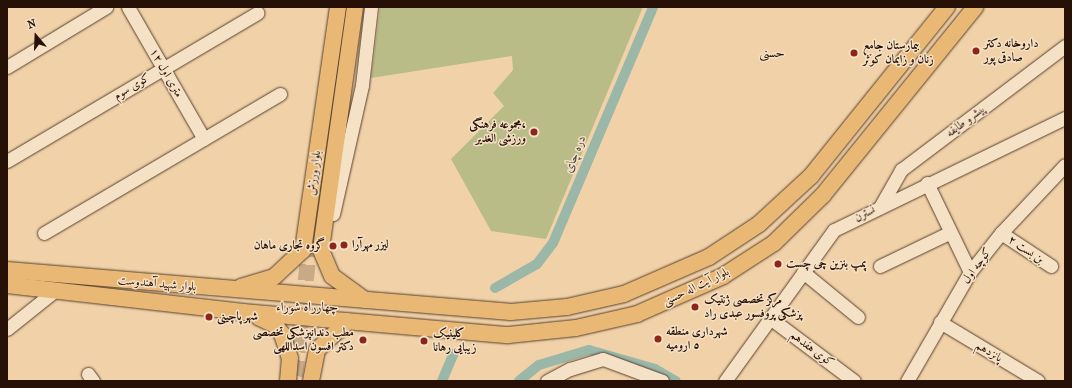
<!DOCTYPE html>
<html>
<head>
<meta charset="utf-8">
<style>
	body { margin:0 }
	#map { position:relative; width:1072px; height:388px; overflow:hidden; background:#f0d1a8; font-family:"IM FELL French Canon",Amiri,serif }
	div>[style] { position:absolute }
	.green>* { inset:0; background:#babc88 }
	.canal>* { height:10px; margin:-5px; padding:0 5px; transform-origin:5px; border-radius:5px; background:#9ab7a8 }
	.major-tunnel>* { height:16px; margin-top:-8px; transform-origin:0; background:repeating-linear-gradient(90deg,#c8aa87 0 16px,transparent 0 24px) }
	.roads { filter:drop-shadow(0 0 1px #59402e) drop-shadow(0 0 1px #59402e) }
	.minor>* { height:13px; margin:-6.5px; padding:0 6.5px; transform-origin:6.5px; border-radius:6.5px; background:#f5e1c6 }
	.major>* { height:16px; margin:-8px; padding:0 8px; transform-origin:8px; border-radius:8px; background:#e8b874 }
	.dots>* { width:11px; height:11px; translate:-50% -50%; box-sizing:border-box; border:2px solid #f5e1c6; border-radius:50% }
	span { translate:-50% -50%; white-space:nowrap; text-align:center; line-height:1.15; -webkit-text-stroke:3px #f5e1c6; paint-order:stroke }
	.poi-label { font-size:12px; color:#271005; font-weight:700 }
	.left { translate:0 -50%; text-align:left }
	.right { translate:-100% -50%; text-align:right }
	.street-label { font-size:12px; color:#271005 }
	.neighbourhood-label { font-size:13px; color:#271005 }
	.water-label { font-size:13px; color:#4f4a3e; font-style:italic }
	.frame { position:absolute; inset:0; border:8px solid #271005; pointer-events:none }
	.north { position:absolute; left:16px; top:16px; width:40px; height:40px; -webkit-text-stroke:3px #f5e1c6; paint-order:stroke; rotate:341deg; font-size:11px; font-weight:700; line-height:16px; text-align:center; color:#271005 }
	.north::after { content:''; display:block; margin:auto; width:14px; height:18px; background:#271005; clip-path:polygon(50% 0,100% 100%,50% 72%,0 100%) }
</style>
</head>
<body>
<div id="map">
	<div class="green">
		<div style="clip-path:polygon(380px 7px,643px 7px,546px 239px,491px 231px,451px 159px,504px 106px,493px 93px,513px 70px,512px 56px,371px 78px)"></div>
	</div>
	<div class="canal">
		<div style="left:495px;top:288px;width:48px;rotate:-29.7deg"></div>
		<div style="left:537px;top:264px;width:26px;rotate:-53deg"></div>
		<div style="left:553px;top:243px;width:256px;rotate:-67deg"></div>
		<div style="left:442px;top:381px;width:30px;rotate:-67deg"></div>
		<div style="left:519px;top:381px;width:26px;rotate:-39deg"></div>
		<div style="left:539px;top:365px;width:52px;rotate:-16.7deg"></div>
		<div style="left:589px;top:350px;width:69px;rotate:16.1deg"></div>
		<div style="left:655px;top:369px;width:24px;rotate:30deg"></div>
	</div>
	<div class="major-tunnel">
		<div style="left:295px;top:376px;width:143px;rotate:-83.6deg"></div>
	</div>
	<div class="roads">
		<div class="minor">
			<div style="left:128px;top:7px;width:152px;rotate:60.1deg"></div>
			<div style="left:7px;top:67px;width:116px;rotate:-31.2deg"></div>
			<div style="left:7px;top:161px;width:291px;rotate:-30.6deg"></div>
			<div style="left:927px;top:183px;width:99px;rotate:64.2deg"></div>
			<div style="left:880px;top:207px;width:43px;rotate:-60.4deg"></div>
			<div style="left:901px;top:170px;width:206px;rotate:-37.1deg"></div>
			<div style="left:333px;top:214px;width:132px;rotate:-77.3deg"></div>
			<div style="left:362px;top:85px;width:79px;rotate:-83.4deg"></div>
			<div style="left:44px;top:233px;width:274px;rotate:-30.5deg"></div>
			<div style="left:1001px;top:233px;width:60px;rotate:33.4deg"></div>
			<div style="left:880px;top:266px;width:76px;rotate:-25.6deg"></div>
			<div style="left:803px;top:272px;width:71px;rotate:39.3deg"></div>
			<div style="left:770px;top:318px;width:105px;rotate:36.9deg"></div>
			<div style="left:940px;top:322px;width:114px;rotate:31deg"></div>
			<div style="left:7px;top:329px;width:64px;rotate:-38.7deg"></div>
			<div style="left:88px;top:374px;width:9px;rotate:54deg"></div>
			<div style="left:547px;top:381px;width:26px;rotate:-28deg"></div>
			<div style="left:570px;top:369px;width:34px;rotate:-17deg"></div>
			<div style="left:603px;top:359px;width:63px;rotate:20.4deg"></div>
			<div style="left:725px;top:381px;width:186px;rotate:-54.2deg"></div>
			<div style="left:834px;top:230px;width:257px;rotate:-25.9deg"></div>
			<div style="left:907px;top:381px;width:126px;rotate:-60deg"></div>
			<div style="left:970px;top:272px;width:50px;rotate:-51.5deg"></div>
			<div style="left:1001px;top:233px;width:93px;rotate:-46.7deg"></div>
		</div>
		<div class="major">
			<div style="left:355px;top:7px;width:245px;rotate:98deg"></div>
			<div style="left:321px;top:250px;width:28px;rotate:67deg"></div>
			<div style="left:332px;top:276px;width:41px;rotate:36deg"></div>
			<div style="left:7px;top:270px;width:506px;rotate:4.76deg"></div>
			<div style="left:511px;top:312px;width:56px;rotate:-5.1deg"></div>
			<div style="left:567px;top:307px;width:58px;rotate:-12.8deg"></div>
			<div style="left:624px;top:294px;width:93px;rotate:-23.5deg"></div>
			<div style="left:709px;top:257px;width:60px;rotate:-33.4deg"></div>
			<div style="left:759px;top:224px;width:71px;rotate:-42.7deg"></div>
			<div style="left:811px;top:176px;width:217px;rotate:-51.2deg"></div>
			<div style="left:7px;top:285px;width:238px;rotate:6.5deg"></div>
			<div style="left:243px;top:312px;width:266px;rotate:5deg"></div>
			<div style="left:508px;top:335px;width:68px;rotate:-5.9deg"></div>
			<div style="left:576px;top:328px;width:63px;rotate:-12.9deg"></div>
			<div style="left:637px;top:314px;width:94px;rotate:-23.8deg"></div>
			<div style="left:723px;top:276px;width:61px;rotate:-32.9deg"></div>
			<div style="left:774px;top:243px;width:69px;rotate:-44.4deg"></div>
			<div style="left:823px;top:195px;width:242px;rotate:-51deg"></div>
			<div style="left:241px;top:287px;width:34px;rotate:-17deg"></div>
			<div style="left:274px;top:277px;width:40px;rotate:-43deg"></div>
			<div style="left:303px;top:250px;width:246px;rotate:-81.8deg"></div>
			<div style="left:258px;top:317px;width:19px;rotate:25deg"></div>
			<div style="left:275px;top:325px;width:11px;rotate:52deg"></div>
			<div style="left:282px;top:334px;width:25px;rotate:72deg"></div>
			<div style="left:290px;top:358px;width:23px;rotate:95deg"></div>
			<div style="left:311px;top:381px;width:32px;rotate:-79deg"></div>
			<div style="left:317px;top:350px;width:42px;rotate:-43.1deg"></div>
		</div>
	</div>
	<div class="dots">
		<div style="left:976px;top:51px;background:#8f2418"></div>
		<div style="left:854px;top:53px;background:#8f2418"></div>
		<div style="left:534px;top:132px;background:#8f2418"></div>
		<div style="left:344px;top:245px;background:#8f2418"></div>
		<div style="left:333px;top:246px;background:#8f2418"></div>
		<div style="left:778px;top:264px;background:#8f2418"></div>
		<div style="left:695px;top:307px;background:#8f2418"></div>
		<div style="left:209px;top:317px;background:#8f2418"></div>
		<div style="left:658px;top:339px;background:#8f2418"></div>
		<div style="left:363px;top:340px;background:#8f2418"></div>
		<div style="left:424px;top:341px;background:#8f2418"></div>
	</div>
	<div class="poi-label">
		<span class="left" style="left:984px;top:51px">داروخانه دکتر<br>صادقی پور</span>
		<span class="left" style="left:863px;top:53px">بیمارستان جامع<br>زنان و زایمان کوثر</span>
		<span class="right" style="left:526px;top:132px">مجموعه فرهنگی،<br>ورزشی الغدیر</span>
		<span class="left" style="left:352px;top:245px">لیزر مهرآرا</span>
		<span class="right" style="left:325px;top:246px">گروه تجاری ماهان</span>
		<span class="left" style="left:786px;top:264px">پمپ بنزین چى چست</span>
		<span class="left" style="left:704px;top:307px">مرکز تخصصی ژنتیک<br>پزشکی پروفسور عبدی راد</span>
		<span class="left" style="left:217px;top:317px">شهر پاچینی</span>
		<span class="left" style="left:666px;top:339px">شهردارى منطقه<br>٥ ارومیه</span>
		<span class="right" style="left:354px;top:340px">مطب دندانپزشکی تخصصی<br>دکتر افسون اسداللهی</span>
		<span class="left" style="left:433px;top:341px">کلینیک<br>زیبایی رهانا</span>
	</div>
	<div class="street-label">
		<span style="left:166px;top:73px;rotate:60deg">۱۲ متری اول</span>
		<span style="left:132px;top:87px;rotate:-31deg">کوی سوم</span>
		<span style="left:966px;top:121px;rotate:-37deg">پیشرو طایفه</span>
		<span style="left:314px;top:173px;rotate:-82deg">بلوار ورزش</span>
		<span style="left:865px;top:214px;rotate:-27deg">نسترن</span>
		<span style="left:1026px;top:250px;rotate:34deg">بن بست ۲</span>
		<span style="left:977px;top:266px;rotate:-54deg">کوچه اول</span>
		<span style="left:157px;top:284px;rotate:5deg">بلوار شهید آهندوست</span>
		<span style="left:696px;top:287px;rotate:-26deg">بلوار آیت اله حسنی</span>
		<span style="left:812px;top:349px;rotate:37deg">کوی هفدهم</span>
		<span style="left:989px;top:352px;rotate:31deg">پانزدهم</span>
	</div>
	<div class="neighbourhood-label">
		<span style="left:772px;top:53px">حسنی</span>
		<span style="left:307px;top:307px">چهارراه شوراء</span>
	</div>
	<div class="water-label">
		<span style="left:575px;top:154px;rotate:-68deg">دره چای</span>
	</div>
	<div class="frame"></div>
	<div class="north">N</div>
</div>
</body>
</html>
